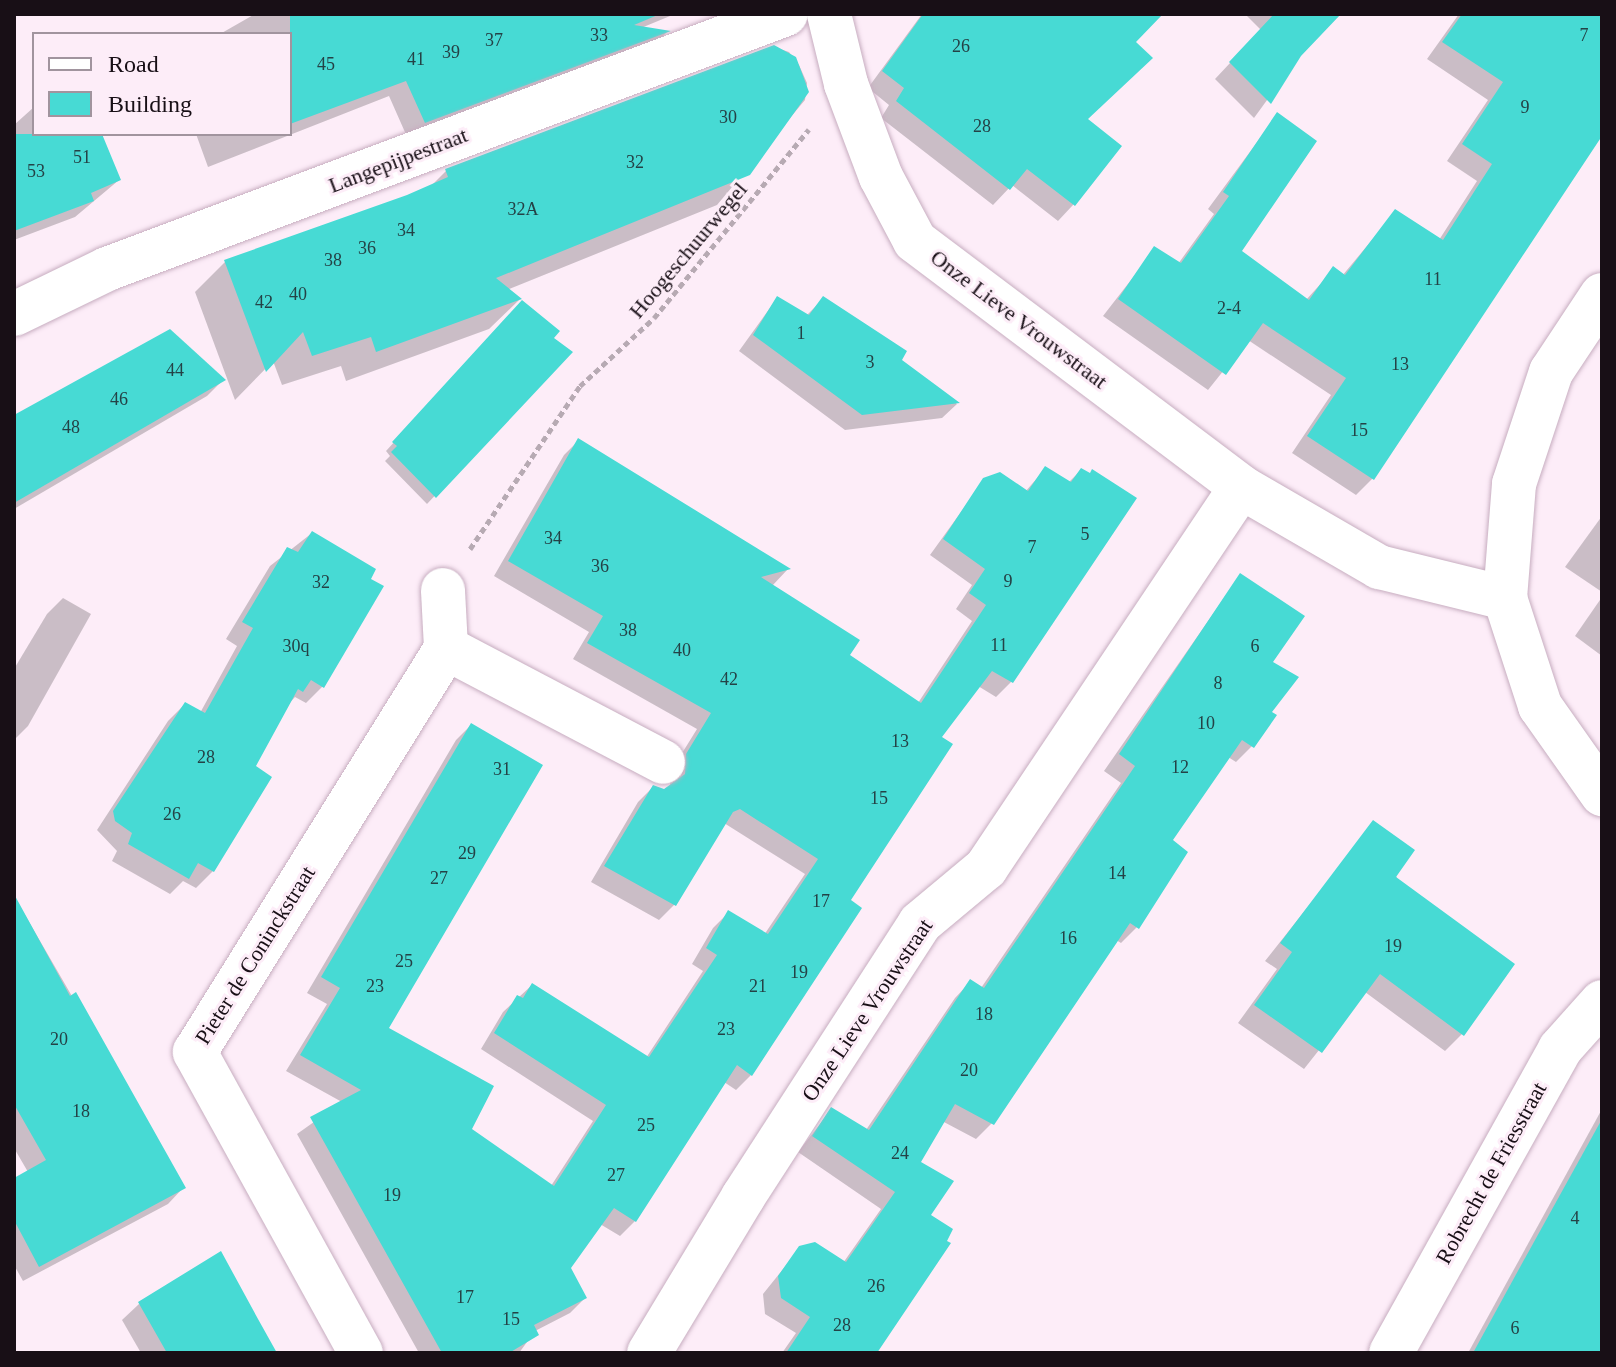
<!DOCTYPE html>
<html>
<head>
<meta charset="utf-8">
<style>
	body { margin:0 }
	#map { position:relative; width:1616px; height:1367px; overflow:hidden; background:#fdedf8; font-family:Georgia,serif }
	div>[style] { position:absolute }
	.shadow>* { inset:0; background:#0003 }
	.building>* { inset:0; background:#47dad4 }
	.path>* { height:5px; margin-top:-2.5px; transform-origin:0; background:repeating-linear-gradient(90deg,#b7aab3 0 6px,transparent 0 10px) }
	.roads { filter:drop-shadow(0 0 2px #c7adc0) drop-shadow(0 0 2px #c7adc0) }
	.minor>* { height:44px; margin:-22px; padding:0 22px; transform-origin:22px; border-radius:22px; background:#fff }
	span { translate:-50% -50%; white-space:nowrap; text-align:center; line-height:1.15; -webkit-text-stroke:6px #fdedf8; paint-order:stroke }
	.number-label { font-size:18px; color:#244246 }
	.number-label span { -webkit-text-stroke-width:0 }
	.street-label { font-size:22px; color:#180f16 }
	.frame { position:absolute; inset:0; border:16px solid #180f16; pointer-events:none }
	.legend { position:absolute; left:32px; top:32px; width:260px; height:104px; box-sizing:border-box; background:#fdedf8; border:2px solid #a1949e; margin:0; padding:10px 14px; list-style:none; font-size:24px; color:#180f16 }
	.legend li { display:flex; align-items:center; gap:16px; height:40px }
	.legend b { width:40px; border:2px solid #a1949e }
</style>
</head>
<body>
<div id="map">
	<div class="shadow">
		<div style="clip-path:polygon(255px 14px,675px 14px,641px 28px,667px 32px,652px 47px,408px 139px,389px 96px,208px 167px,196px 134px,290px 134px,290px 34px,220px 34px)"></div>
		<div style="clip-path:polygon(922px 14px,1132px 14px,1085px 120px,1073px 205px,1058px 221px,1012px 185px,993px 205px,881px 118px,889px 105px,868px 88px)"></div>
		<div style="clip-path:polygon(1245px 14px,1340px 14px,1300px 55px,1254px 118px,1215px 79px,1261px 30px)"></div>
		<div style="clip-path:polygon(1459px 14px,1602px 14px,1602px 133px,1372px 479px,1356px 495px,1292px 453px,1331px 395px,1248px 340px,1208px 390px,1103px 316px,1155px 249px,1178px 264px,1214px 214px,1208px 209px,1277px 115px,1240px 252px,1306px 300px,1334px 269px,1342px 276px,1396px 211px,1439px 240px,1477px 181px,1447px 161px,1488px 100px,1427px 59px)"></div>
		<div style="clip-path:polygon(774px 47px,789px 52px,799px 65px,807px 83px,805px 100px,717px 205px,507px 290px,519px 300px,489px 329px,346px 381px,341px 366px,282px 385px,273px 361px,235px 400px,195px 292px,225px 262px,429px 188px,446px 171px)"></div>
		<div style="clip-path:polygon(34px 107px,34px 134px,100px 134px,119px 180px,75px 217px,14px 240px,14px 125px)"></div>
		<div style="clip-path:polygon(777px 298px,806px 316px,823px 299px,957px 404px,942px 418px,845px 430px,739px 351px)"></div>
		<div style="clip-path:polygon(514px 310px,570px 352px,427px 504px,385px 461px,390px 456px,386px 451px)"></div>
		<div style="clip-path:polygon(223px 380px,207px 396px,14px 509px,14px 418px)"></div>
		<div style="clip-path:polygon(579px 440px,788px 569px,772px 586px,848px 655px,918px 703px,972px 621px,956px 609px,972px 585px,930px 555px,984px 480px,1025px 492px,1045px 469px,1068px 483px,1081px 470px,1134px 498px,1011px 682px,996px 697px,978px 686px,939px 737px,751px 1075px,736px 1090px,724px 1082px,635px 1221px,620px 1236px,600px 1224px,568px 1267px,585px 1298px,570px 1313px,535px 1331px,519px 1353px,419px 1353px,297px 1134px,342px 1102px,286px 1071px,327px 1004px,307px 993px,456px 740px,471px 725px,386px 1029px,470px 1130px,551px 1186px,593px 1121px,481px 1049px,503px 1012px,532px 985px,646px 1058px,703px 971px,692px 964px,713px 928px,728px 913px,764px 935px,805px 874px,724px 823px,675px 904px,659px 920px,591px 882px,638px 802px,653px 787px,664px 792px,670px 787px,671px 771px,697px 729px,573px 659px,589px 632px,494px 576px,564px 455px)"></div>
		<div style="clip-path:polygon(1602px 516px,1602px 592px,1565px 567px)"></div>
		<div style="clip-path:polygon(312px 533px,323px 686px,306px 703px,295px 697px,286px 707px,253px 766px,213px 871px,196px 888px,183px 881px,170px 894px,112px 861px,117px 851px,97px 830px,168px 721px,185px 704px,200px 713px,237px 646px,226px 639px,270px 566px)"></div>
		<div style="clip-path:polygon(1240px 575px,1271px 662px,1269px 712px,1252px 746px,1236px 762px,1228px 757px,1170px 841px,1137px 927px,1121px 943px,1116px 940px,992px 1123px,976px 1139px,942px 1121px,919px 1162px,928px 1216px,875px 1353px,782px 1353px,796px 1333px,765px 1314px,763px 1294px,800px 1248px,843px 1263px,881px 1209px,798px 1152px,831px 1110px,866px 1130px,955px 998px,970px 982px,981px 988px,1121px 783px,1104px 771px)"></div>
		<div style="clip-path:polygon(1602px 597px,1602px 656px,1575px 636px)"></div>
		<div style="clip-path:polygon(63px 598px,91px 614px,28px 726px,14px 740px,14px 669px,47px 614px)"></div>
		<div style="clip-path:polygon(1374px 823px,1462px 1034px,1445px 1051px,1365px 992px,1304px 1069px,1238px 1023px,1277px 969px,1265px 961px)"></div>
		<div style="clip-path:polygon(14px 896px,183px 1188px,168px 1204px,23px 1281px,14px 1265px,14px 1180px,28px 1172px,14px 1148px)"></div>
		<div style="clip-path:polygon(1602px 1109px,1602px 1353px,1468px 1353px)"></div>
		<div style="clip-path:polygon(139px 1304px,276px 1353px,141px 1353px,122px 1320px)"></div>
	</div>
	<div class="building">
		<div style="clip-path:polygon(290px 14px,660px 14px,634px 25px,671px 31px,425px 123px,406px 81px,290px 124px)"></div>
		<div style="clip-path:polygon(923px 14px,1163px 14px,1136px 42px,1153px 58px,1088px 119px,1122px 146px,1075px 206px,1027px 169px,1010px 190px,896px 101px,904px 88px,882px 71px)"></div>
		<div style="clip-path:polygon(1274px 14px,1341px 14px,1301px 56px,1271px 104px,1229px 62px)"></div>
		<div style="clip-path:polygon(1462px 14px,1602px 14px,1602px 136px,1374px 480px,1307px 436px,1346px 378px,1263px 323px,1226px 375px,1118px 299px,1154px 246px,1181px 263px,1229px 196px,1223px 192px,1277px 112px,1317px 141px,1242px 251px,1309px 300px,1333px 266px,1345px 275px,1395px 209px,1443px 240px,1492px 164px,1462px 144px,1503px 82px,1442px 42px)"></div>
		<div style="clip-path:polygon(774px 45px,796px 57px,809px 92px,750px 175px,496px 278px,522px 299px,376px 352px,371px 337px,312px 356px,303px 332px,266px 372px,224px 260px,407px 195px,448px 177px,445px 169px)"></div>
		<div style="clip-path:polygon(14px 134px,102px 134px,121px 180px,91px 193px,94px 201px,14px 231px)"></div>
		<div style="clip-path:polygon(777px 296px,809px 315px,823px 296px,907px 351px,902px 360px,960px 403px,862px 415px,753px 335px)"></div>
		<div style="clip-path:polygon(522px 300px,560px 331px,554px 338px,573px 352px,436px 498px,391px 452px,397px 446px,392px 442px)"></div>
		<div style="clip-path:polygon(170px 329px,226px 380px,14px 503px,14px 415px)"></div>
		<div style="clip-path:polygon(578px 438px,791px 569px,761px 577px,860px 640px,850px 655px,921px 703px,986px 605px,969px 593px,985px 569px,943px 539px,983px 478px,1000px 472px,1028px 491px,1045px 466px,1071px 482px,1081px 468px,1090px 473px,1092px 469px,1137px 498px,1013px 683px,992px 671px,942px 737px,953px 744px,851px 900px,862px 908px,752px 1076px,737px 1065px,636px 1222px,614px 1208px,571px 1268px,587px 1298px,534px 1325px,539px 1335px,509px 1353px,442px 1353px,310px 1117px,361px 1090px,300px 1055px,340px 988px,321px 977px,471px 723px,543px 765px,389px 1028px,494px 1086px,472px 1129px,554px 1186px,606px 1105px,494px 1033px,517px 995px,523px 998px,532px 983px,649px 1057px,717px 955px,706px 948px,728px 910px,768px 934px,818px 859px,740px 809px,733px 812px,676px 906px,604px 866px,653px 785px,664px 789px,685px 774px,686px 754px,711px 713px,587px 643px,603px 616px,508px 561px)"></div>
		<div style="clip-path:polygon(312px 531px,376px 569px,371px 579px,384px 586px,324px 688px,311px 680px,303px 692px,298px 689px,256px 766px,272px 777px,214px 872px,198px 863px,189px 879px,128px 844px,132px 833px,115px 821px,113px 811px,185px 702px,205px 713px,253px 628px,242px 622px,287px 547px,298px 552px)"></div>
		<div style="clip-path:polygon(1240px 573px,1305px 616px,1273px 662px,1299px 677px,1272px 712px,1277px 715px,1254px 748px,1242px 740px,1173px 840px,1188px 852px,1139px 929px,1130px 923px,994px 1125px,955px 1104px,921px 1162px,954px 1181px,931px 1215px,953px 1229px,947px 1241px,951px 1243px,877px 1353px,786px 1353px,810px 1317px,781px 1298px,778px 1276px,799px 1246px,815px 1242px,846px 1262px,895px 1192px,812px 1136px,831px 1107px,869px 1130px,970px 979px,984px 988px,1135px 766px,1119px 754px)"></div>
		<div style="clip-path:polygon(1373px 820px,1415px 850px,1396px 877px,1515px 964px,1464px 1036px,1380px 974px,1322px 1053px,1254px 1005px,1292px 952px,1280px 943px)"></div>
		<div style="clip-path:polygon(14px 894px,70px 996px,76px 992px,186px 1188px,39px 1267px,14px 1220px,14px 1178px,46px 1160px,14px 1104px)"></div>
		<div style="clip-path:polygon(1602px 1119px,1602px 1353px,1473px 1353px,1519px 1269px)"></div>
		<div style="clip-path:polygon(221px 1251px,258px 1319px,277px 1353px,167px 1353px,138px 1302px)"></div>
	</div>
	<div class="path">
		<div style="left:470px;top:549px;width:197px;rotate:-56deg"></div>
		<div style="left:580px;top:386px;width:100px;rotate:-42.6deg"></div>
		<div style="left:654px;top:318px;width:244px;rotate:-50.6deg"></div>
	</div>
	<div class="roads">
		<div class="minor">
			<div style="left:829px;top:14px;width:72px;rotate:76.3deg"></div>
			<div style="left:846px;top:84px;width:99px;rotate:69.4deg"></div>
			<div style="left:881px;top:177px;width:72px;rotate:62deg"></div>
			<div style="left:915px;top:241px;width:408px;rotate:37deg"></div>
			<div style="left:1241px;top:487px;width:160px;rotate:30.1deg"></div>
			<div style="left:1379px;top:567px;width:130px;rotate:13.8deg"></div>
			<div style="left:1602px;top:295px;width:92px;rotate:123.5deg"></div>
			<div style="left:1551px;top:372px;width:118px;rotate:108.3deg"></div>
			<div style="left:1514px;top:484px;width:114px;rotate:94.5deg"></div>
			<div style="left:1505px;top:598px;width:114px;rotate:72deg"></div>
			<div style="left:1540px;top:706px;width:108px;rotate:54.8deg"></div>
			<div style="left:14px;top:314px;width:103px;rotate:-25.8deg"></div>
			<div style="left:107px;top:269px;width:725px;rotate:-20.58deg"></div>
			<div style="left:446px;top:648px;width:245px;rotate:27.7deg"></div>
			<div style="left:361px;top:1353px;width:344px;rotate:-118.9deg"></div>
			<div style="left:195px;top:1052px;width:476px;rotate:-58.1deg"></div>
			<div style="left:446px;top:648px;width:58px;rotate:-93deg"></div>
			<div style="left:649px;top:1353px;width:182px;rotate:-58.9deg"></div>
			<div style="left:743px;top:1197px;width:326px;rotate:-57.1deg"></div>
			<div style="left:920px;top:923px;width:86px;rotate:-39.8deg"></div>
			<div style="left:986px;top:868px;width:458px;rotate:-56.2deg"></div>
			<div style="left:1391px;top:1353px;width:348px;rotate:-60.9deg"></div>
			<div style="left:1560px;top:1049px;width:63px;rotate:-48.2deg"></div>
		</div>
	</div>
	<div class="number-label">
		<span style="left:599px;top:35px">33</span>
		<span style="left:1584px;top:35px">7</span>
		<span style="left:494px;top:40px">37</span>
		<span style="left:961px;top:46px">26</span>
		<span style="left:451px;top:52px">39</span>
		<span style="left:416px;top:59px">41</span>
		<span style="left:326px;top:64px">45</span>
		<span style="left:1525px;top:107px">9</span>
		<span style="left:728px;top:117px">30</span>
		<span style="left:982px;top:126px">28</span>
		<span style="left:82px;top:157px">51</span>
		<span style="left:635px;top:162px">32</span>
		<span style="left:36px;top:171px">53</span>
		<span style="left:523px;top:209px">32A</span>
		<span style="left:406px;top:230px">34</span>
		<span style="left:367px;top:248px">36</span>
		<span style="left:333px;top:260px">38</span>
		<span style="left:1433px;top:279px">11</span>
		<span style="left:298px;top:294px">40</span>
		<span style="left:264px;top:302px">42</span>
		<span style="left:1229px;top:308px">2-4</span>
		<span style="left:801px;top:333px">1</span>
		<span style="left:870px;top:362px">3</span>
		<span style="left:1400px;top:364px">13</span>
		<span style="left:175px;top:370px">44</span>
		<span style="left:119px;top:399px">46</span>
		<span style="left:71px;top:427px">48</span>
		<span style="left:1359px;top:430px">15</span>
		<span style="left:1085px;top:534px">5</span>
		<span style="left:553px;top:538px">34</span>
		<span style="left:1032px;top:547px">7</span>
		<span style="left:600px;top:566px">36</span>
		<span style="left:1008px;top:581px">9</span>
		<span style="left:321px;top:582px">32</span>
		<span style="left:628px;top:630px">38</span>
		<span style="left:999px;top:645px">11</span>
		<span style="left:296px;top:646px">30q</span>
		<span style="left:1255px;top:646px">6</span>
		<span style="left:682px;top:650px">40</span>
		<span style="left:729px;top:679px">42</span>
		<span style="left:1218px;top:683px">8</span>
		<span style="left:1206px;top:723px">10</span>
		<span style="left:900px;top:741px">13</span>
		<span style="left:206px;top:757px">28</span>
		<span style="left:1180px;top:767px">12</span>
		<span style="left:502px;top:769px">31</span>
		<span style="left:879px;top:798px">15</span>
		<span style="left:172px;top:814px">26</span>
		<span style="left:467px;top:853px">29</span>
		<span style="left:1117px;top:873px">14</span>
		<span style="left:439px;top:878px">27</span>
		<span style="left:821px;top:901px">17</span>
		<span style="left:1068px;top:938px">16</span>
		<span style="left:1393px;top:946px">19</span>
		<span style="left:404px;top:961px">25</span>
		<span style="left:799px;top:972px">19</span>
		<span style="left:375px;top:986px">23</span>
		<span style="left:758px;top:986px">21</span>
		<span style="left:984px;top:1014px">18</span>
		<span style="left:726px;top:1029px">23</span>
		<span style="left:59px;top:1039px">20</span>
		<span style="left:969px;top:1070px">20</span>
		<span style="left:81px;top:1111px">18</span>
		<span style="left:646px;top:1125px">25</span>
		<span style="left:900px;top:1153px">24</span>
		<span style="left:616px;top:1175px">27</span>
		<span style="left:392px;top:1195px">19</span>
		<span style="left:1575px;top:1218px">4</span>
		<span style="left:876px;top:1286px">26</span>
		<span style="left:465px;top:1297px">17</span>
		<span style="left:511px;top:1319px">15</span>
		<span style="left:842px;top:1325px">28</span>
		<span style="left:1515px;top:1328px">6</span>
	</div>
	<div class="street-label">
		<span style="left:398px;top:160px;rotate:-21deg">Langepijpestraat</span>
		<span style="left:688px;top:250px;rotate:-50deg">Hoogeschuurwegel</span>
		<span style="left:1019px;top:319px;rotate:37deg">Onze Lieve Vrouwstraat</span>
		<span style="left:255px;top:955px;rotate:-58deg">Pieter de Coninckstraat</span>
		<span style="left:867px;top:1010px;rotate:-56deg">Onze Lieve Vrouwstraat</span>
		<span style="left:1491px;top:1173px;rotate:-61deg">Robrecht de Friesstraat</span>
	</div>
	<div class="frame"></div>
	<ul class="legend">
	<li><b style="height:10px;background:#fff"></b>Road</li>
	<li><b style="height:22px;background:#47dad4"></b>Building</li>
	</ul>
</div>
</body>
</html>
